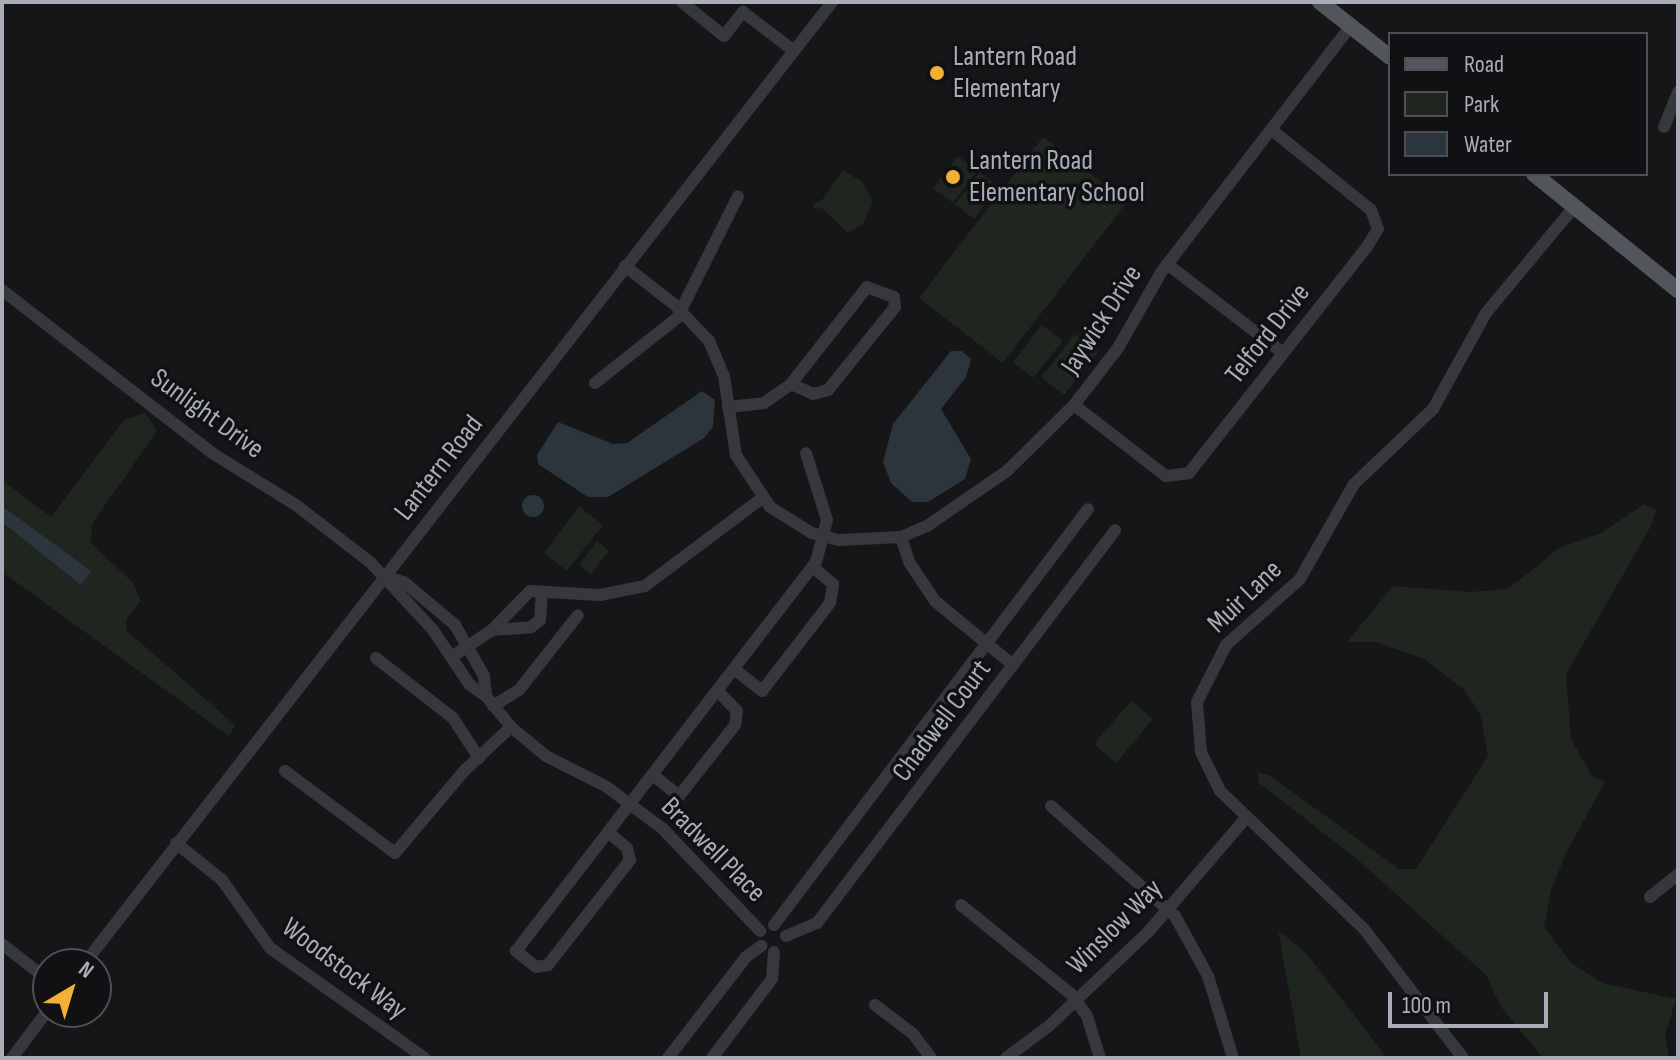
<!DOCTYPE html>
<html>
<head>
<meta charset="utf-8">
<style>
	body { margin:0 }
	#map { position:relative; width:1680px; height:1060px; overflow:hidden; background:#161618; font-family:"Sofia Sans Condensed",sans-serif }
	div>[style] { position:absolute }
	.green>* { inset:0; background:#1e261f }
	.water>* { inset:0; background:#2c353c }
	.round { border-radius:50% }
	.minor>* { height:12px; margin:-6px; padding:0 6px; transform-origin:6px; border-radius:6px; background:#37383d }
	.major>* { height:16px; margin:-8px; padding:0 8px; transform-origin:8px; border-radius:8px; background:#53555c }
	.dots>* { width:22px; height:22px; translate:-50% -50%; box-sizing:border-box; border:4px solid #111113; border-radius:50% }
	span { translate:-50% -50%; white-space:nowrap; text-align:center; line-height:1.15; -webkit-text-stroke:7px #111113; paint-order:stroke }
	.poi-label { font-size:28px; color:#a8adb8 }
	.left { translate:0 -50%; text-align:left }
	.street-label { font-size:28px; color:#a8adb8 }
	.frame { position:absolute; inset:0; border:4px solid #a8adb8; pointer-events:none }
	.legend { position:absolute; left:1388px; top:32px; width:260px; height:144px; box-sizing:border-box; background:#111113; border:2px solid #4d4f55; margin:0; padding:10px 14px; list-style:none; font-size:24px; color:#a8adb8 }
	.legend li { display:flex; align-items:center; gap:16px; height:40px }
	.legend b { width:40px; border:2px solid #4d4f55 }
	.north { position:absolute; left:32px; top:948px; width:80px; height:80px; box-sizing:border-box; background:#111113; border:2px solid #4d4f55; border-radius:50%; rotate:38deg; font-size:22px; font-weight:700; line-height:32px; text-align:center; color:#a8adb8 }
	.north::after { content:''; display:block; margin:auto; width:28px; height:36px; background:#f2b134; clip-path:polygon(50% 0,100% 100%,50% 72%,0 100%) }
	.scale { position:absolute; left:1388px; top:992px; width:160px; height:36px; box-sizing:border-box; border:4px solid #a8adb8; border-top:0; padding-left:10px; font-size:24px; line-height:28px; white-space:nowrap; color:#a8adb8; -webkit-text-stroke:6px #111113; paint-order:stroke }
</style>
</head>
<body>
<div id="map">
	<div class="green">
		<div style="clip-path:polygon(1043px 137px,1127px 202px,1003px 363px,919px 298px)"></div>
		<div style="clip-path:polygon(958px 156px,977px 171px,953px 203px,933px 188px)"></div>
		<div style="clip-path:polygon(843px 171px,862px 181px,873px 202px,863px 224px,848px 233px,822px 208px,814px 209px,814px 203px,822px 200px)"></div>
		<div style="clip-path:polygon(980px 172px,998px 187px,974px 219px,955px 204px)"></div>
		<div style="clip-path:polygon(1042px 325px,1063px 341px,1033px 378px,1013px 362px)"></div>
		<div style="clip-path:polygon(1075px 334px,1098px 352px,1064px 395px,1041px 377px)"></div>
		<div style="clip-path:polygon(145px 413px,157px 431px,92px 524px,91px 543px,133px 583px,141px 601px,126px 620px,127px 631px,235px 725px,229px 736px,2px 572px,2px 480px,51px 517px,124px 420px)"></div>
		<div style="clip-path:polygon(1644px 504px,1656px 510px,1651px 526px,1566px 674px,1571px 739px,1592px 776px,1605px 782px,1567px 851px,1551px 890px,1544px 927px,1570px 962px,1602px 983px,1676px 999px,1665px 1035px,1669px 1058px,1543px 1058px,1501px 1007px,1486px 975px,1358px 860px,1259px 783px,1257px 772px,1269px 775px,1399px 869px,1416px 869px,1488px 756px,1480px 713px,1464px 690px,1424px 659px,1376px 642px,1347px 642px,1393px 586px,1470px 592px,1508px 589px,1559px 548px,1601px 533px)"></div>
		<div style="clip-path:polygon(579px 506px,603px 525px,567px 571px,544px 553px)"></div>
		<div style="clip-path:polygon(597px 541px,609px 551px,591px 574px,579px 565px)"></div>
		<div style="clip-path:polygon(1131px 701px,1153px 719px,1116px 763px,1094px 744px)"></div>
		<div style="clip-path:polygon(1278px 930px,1307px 954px,1387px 1058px,1301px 1058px)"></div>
	</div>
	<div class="water">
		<div style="clip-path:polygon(951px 351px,962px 351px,971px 359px,966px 377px,941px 409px,971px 459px,965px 479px,928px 502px,912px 502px,891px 483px,883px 462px,893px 424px)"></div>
		<div style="clip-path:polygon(702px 391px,715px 400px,713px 427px,704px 438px,608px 497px,588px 497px,538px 464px,537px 455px,558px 422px,613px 444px,627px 443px)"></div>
		<div class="round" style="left:522px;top:495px;width:22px;height:22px"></div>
		<div style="clip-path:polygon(2px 506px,91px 571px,81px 585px,2px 522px)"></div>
	</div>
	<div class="minor">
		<div style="left:682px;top:2px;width:54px;rotate:39deg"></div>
		<div style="left:724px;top:36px;width:31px;rotate:-52deg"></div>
		<div style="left:743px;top:12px;width:64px;rotate:37.4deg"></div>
		<div style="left:1664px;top:127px;width:38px;rotate:-68deg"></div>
		<div style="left:1167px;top:264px;width:146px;rotate:37.5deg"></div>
		<div style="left:625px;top:266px;width:63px;rotate:38deg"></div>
		<div style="left:675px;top:305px;width:50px;rotate:46.6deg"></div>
		<div style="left:709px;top:341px;width:38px;rotate:67deg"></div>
		<div style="left:724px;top:376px;width:80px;rotate:81.4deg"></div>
		<div style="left:736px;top:455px;width:62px;rotate:56.8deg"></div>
		<div style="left:770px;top:507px;width:49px;rotate:31.8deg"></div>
		<div style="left:812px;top:533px;width:28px;rotate:15deg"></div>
		<div style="left:839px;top:540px;width:62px;rotate:-2.8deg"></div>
		<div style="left:901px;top:537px;width:28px;rotate:-23deg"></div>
		<div style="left:927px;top:526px;width:97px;rotate:-34.5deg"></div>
		<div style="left:1007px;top:471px;width:94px;rotate:-44.6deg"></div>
		<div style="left:1074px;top:405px;width:72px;rotate:-52.3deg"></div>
		<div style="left:1118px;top:348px;width:89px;rotate:-60.3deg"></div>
		<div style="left:1162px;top:271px;width:309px;rotate:-52.4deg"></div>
		<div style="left:2px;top:290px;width:266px;rotate:37.8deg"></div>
		<div style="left:212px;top:453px;width:99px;rotate:31.8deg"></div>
		<div style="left:296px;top:505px;width:95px;rotate:37.7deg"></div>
		<div style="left:371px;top:563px;width:91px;rotate:47.2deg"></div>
		<div style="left:433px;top:630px;width:66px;rotate:56.1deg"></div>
		<div style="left:470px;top:685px;width:19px;rotate:35deg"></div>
		<div style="left:486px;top:696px;width:40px;rotate:51deg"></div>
		<div style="left:511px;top:727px;width:45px;rotate:39.6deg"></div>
		<div style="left:546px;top:756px;width:68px;rotate:26.9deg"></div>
		<div style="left:607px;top:787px;width:70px;rotate:36.9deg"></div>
		<div style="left:663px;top:829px;width:141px;rotate:46.4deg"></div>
		<div style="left:595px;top:383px;width:105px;rotate:-38.4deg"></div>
		<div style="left:677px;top:318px;width:136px;rotate:-63.4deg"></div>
		<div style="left:1074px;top:405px;width:116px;rotate:37.7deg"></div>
		<div style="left:1166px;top:476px;width:23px;rotate:-7deg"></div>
		<div style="left:1189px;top:473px;width:288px;rotate:-51.8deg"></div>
		<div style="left:1367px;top:247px;width:21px;rotate:-59deg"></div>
		<div style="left:1378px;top:229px;width:20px;rotate:-110deg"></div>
		<div style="left:1371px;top:210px;width:127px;rotate:-141.1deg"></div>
		<div style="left:728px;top:407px;width:36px;rotate:-6deg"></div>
		<div style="left:764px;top:403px;width:33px;rotate:-35deg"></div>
		<div style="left:791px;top:384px;width:24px;rotate:24deg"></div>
		<div style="left:813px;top:394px;width:16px;rotate:-15deg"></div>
		<div style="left:828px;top:390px;width:107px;rotate:-51.1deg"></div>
		<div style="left:895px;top:307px;width:10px;rotate:-96deg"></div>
		<div style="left:894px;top:297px;width:29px;rotate:-160deg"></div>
		<div style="left:867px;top:287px;width:123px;rotate:128.1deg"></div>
		<div style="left:901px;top:537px;width:26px;rotate:72deg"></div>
		<div style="left:909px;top:562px;width:47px;rotate:56.3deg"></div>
		<div style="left:935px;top:601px;width:101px;rotate:39.4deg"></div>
		<div style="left:385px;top:576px;width:20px;rotate:18deg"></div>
		<div style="left:404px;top:582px;width:67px;rotate:40.1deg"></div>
		<div style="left:455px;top:625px;width:59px;rotate:60.4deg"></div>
		<div style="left:484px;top:676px;width:20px;rotate:84deg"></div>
		<div style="left:492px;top:630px;width:39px;rotate:-4deg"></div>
		<div style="left:531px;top:627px;width:11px;rotate:-38deg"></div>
		<div style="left:540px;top:620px;width:28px;rotate:-86deg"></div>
		<div style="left:453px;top:656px;width:47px;rotate:-33.7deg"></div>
		<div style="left:492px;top:630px;width:54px;rotate:-45.7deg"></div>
		<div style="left:530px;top:591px;width:70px;rotate:3.3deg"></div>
		<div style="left:600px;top:595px;width:46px;rotate:-11.3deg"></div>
		<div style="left:645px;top:586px;width:146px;rotate:-36.9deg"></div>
		<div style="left:376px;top:658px;width:98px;rotate:37.9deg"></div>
		<div style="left:453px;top:718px;width:48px;rotate:57deg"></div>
		<div style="left:734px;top:669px;width:36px;rotate:38deg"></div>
		<div style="left:762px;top:691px;width:111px;rotate:-52.3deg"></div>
		<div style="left:830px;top:603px;width:19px;rotate:-81deg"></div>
		<div style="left:833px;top:584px;width:26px;rotate:-140deg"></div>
		<div style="left:493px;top:706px;width:31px;rotate:-32deg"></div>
		<div style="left:519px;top:690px;width:95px;rotate:-51.8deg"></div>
		<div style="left:285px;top:771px;width:137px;rotate:36.7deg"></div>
		<div style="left:395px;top:853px;width:109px;rotate:-49.9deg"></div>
		<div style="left:465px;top:770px;width:63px;rotate:-43.1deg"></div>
		<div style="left:653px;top:775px;width:33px;rotate:39deg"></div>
		<div style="left:679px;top:796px;width:90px;rotate:-51.7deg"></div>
		<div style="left:735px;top:725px;width:14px;rotate:-82deg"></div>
		<div style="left:737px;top:711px;width:28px;rotate:-134deg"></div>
		<div style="left:1051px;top:806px;width:166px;rotate:41.6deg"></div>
		<div style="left:1175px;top:916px;width:68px;rotate:61.2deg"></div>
		<div style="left:1208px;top:976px;width:86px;rotate:73deg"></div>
		<div style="left:608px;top:832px;width:341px;rotate:-52.4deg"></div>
		<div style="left:816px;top:562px;width:43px;rotate:-75.3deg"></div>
		<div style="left:827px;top:520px;width:70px;rotate:-107.4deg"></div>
		<div style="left:608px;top:832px;width:25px;rotate:40deg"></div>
		<div style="left:627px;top:848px;width:12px;rotate:76deg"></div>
		<div style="left:630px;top:860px;width:133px;rotate:128deg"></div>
		<div style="left:548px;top:965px;width:12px;rotate:171deg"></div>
		<div style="left:536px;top:967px;width:26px;rotate:-141deg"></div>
		<div style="left:516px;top:951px;width:150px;rotate:-52.3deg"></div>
		<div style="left:176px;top:843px;width:59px;rotate:38.8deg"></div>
		<div style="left:222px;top:880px;width:83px;rotate:54.8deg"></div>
		<div style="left:270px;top:948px;width:190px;rotate:35.4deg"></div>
		<div style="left:1650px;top:897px;width:36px;rotate:-39deg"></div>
		<div style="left:961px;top:905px;width:141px;rotate:39deg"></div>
		<div style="left:1071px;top:994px;width:27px;rotate:54deg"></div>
		<div style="left:1087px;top:1016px;width:44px;rotate:72.8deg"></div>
		<div style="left:774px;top:925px;width:521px;rotate:-52.95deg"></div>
		<div style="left:786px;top:936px;width:34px;rotate:-23deg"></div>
		<div style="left:817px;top:923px;width:493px;rotate:-52.8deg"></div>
		<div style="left:2px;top:944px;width:58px;rotate:38deg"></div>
		<div style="left:84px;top:964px;width:1219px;rotate:-52.13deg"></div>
		<div style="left:875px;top:1005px;width:48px;rotate:37.3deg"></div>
		<div style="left:913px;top:1034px;width:30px;rotate:53deg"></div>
		<div style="left:12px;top:1058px;width:60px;rotate:-53.1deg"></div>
		<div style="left:668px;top:1058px;width:128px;rotate:-52.3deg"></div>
		<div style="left:746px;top:957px;width:19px;rotate:-36deg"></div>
		<div style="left:712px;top:1058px;width:99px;rotate:-52.8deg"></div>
		<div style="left:772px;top:979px;width:27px;rotate:-86deg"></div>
		<div style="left:1006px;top:1058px;width:54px;rotate:-36.7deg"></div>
		<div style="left:1049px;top:1026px;width:138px;rotate:-43.5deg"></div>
		<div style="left:1149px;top:931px;width:149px;rotate:-49.4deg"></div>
		<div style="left:1463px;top:1058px;width:163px;rotate:-127.5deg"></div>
		<div style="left:1364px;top:929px;width:199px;rotate:-136.2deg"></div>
		<div style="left:1220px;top:791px;width:43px;rotate:-116deg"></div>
		<div style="left:1201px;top:752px;width:50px;rotate:-94.6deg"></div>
		<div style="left:1197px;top:702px;width:64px;rotate:-63deg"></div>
		<div style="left:1226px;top:645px;width:99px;rotate:-41.7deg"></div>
		<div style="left:1300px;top:579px;width:109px;rotate:-60.4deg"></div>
		<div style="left:1354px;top:484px;width:109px;rotate:-43.5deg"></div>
		<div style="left:1433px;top:409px;width:110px;rotate:-61.1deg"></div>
		<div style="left:1486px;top:313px;width:138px;rotate:-50.3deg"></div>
	</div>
	<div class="major">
		<div style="left:1320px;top:2px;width:89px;rotate:38.2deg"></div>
		<div style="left:1534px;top:174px;width:185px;rotate:38.9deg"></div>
	</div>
	<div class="dots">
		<div style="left:937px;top:73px;background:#f2b134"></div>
		<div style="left:953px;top:177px;background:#f2b134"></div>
	</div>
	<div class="poi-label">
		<span class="left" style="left:953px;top:73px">Lantern Road<br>Elementary</span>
		<span class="left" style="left:969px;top:177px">Lantern Road<br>Elementary School</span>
	</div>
	<div class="street-label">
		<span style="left:1102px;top:320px;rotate:-57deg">Jaywick Drive</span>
		<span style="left:1268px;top:334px;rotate:-52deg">Telford Drive</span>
		<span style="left:207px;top:414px;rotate:36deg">Sunlight Drive</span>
		<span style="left:439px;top:468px;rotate:-52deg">Lantern Road</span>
		<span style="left:1245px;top:597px;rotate:-44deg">Muir Lane</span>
		<span style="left:942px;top:721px;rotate:-53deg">Chadwell Court</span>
		<span style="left:713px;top:850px;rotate:45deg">Bradwell Place</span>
		<span style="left:1115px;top:927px;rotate:-45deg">Winslow Way</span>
		<span style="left:344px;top:969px;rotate:37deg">Woodstock Way</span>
	</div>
	<div class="frame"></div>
	<ul class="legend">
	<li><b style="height:10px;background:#53555c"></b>Road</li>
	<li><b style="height:22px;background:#1e261f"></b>Park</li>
	<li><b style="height:22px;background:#2c353c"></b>Water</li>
	</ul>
	<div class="north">N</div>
	<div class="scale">100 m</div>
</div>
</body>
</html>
